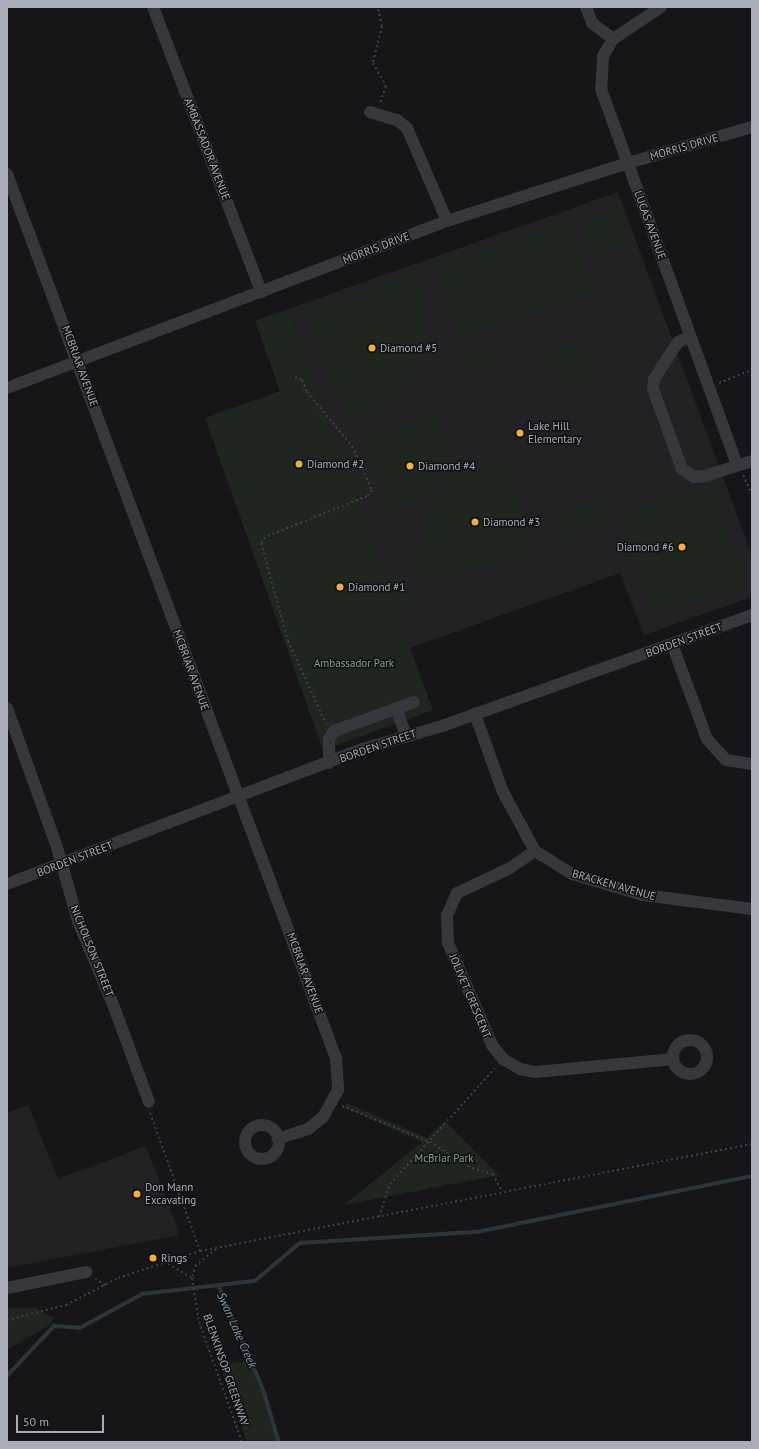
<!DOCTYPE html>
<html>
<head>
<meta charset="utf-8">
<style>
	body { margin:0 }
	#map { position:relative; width:759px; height:1449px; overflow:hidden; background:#161618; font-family:"PT Sans",sans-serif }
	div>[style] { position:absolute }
	.built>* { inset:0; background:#222225 }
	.green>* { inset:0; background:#1e261f }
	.stream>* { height:3.5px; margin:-1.75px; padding:0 1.75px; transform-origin:1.75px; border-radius:1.75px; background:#2c353c }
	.path>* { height:2px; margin-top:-1px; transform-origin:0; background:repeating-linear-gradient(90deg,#3d3f44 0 2px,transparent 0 5px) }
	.minor>* { height:12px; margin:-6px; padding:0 6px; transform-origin:6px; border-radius:6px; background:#37383d }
	.minor>.ring { margin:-6px; padding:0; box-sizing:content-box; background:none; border:12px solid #37383d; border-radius:50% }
	.dots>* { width:11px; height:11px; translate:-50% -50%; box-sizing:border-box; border:2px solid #111113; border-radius:50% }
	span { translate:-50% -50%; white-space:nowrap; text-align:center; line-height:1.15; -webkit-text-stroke:3px #111113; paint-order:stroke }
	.street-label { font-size:11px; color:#a8adb8 }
	.poi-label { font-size:11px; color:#a8adb8 }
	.left { translate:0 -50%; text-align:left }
	.right { translate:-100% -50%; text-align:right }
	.park-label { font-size:11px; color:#7fa381 }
	.water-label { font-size:12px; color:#7f9bb3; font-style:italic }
	.frame { position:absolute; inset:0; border:8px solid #a8adb8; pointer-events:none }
	.scale { position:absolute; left:16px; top:1415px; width:88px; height:18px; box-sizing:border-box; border:2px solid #a8adb8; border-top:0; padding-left:5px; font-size:12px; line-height:14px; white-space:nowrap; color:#a8adb8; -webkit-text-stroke:3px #111113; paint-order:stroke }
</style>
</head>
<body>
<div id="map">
	<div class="built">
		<div style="clip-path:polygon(618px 192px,752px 556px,752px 597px,644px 635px,620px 573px,410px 648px,288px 309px)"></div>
		<div style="clip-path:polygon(28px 1105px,58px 1179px,146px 1146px,180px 1235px,7px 1268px,7px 1113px)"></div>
	</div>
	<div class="green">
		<div style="clip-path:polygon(611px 207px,620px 212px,627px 242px,592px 255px,587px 253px,580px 222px,600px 217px)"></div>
		<div style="clip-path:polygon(568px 222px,592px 294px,460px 338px,436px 266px)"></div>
		<div style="clip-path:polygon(416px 272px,428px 318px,419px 365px,390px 403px,348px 424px,308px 320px,312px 312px)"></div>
		<div style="clip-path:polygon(288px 309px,333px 434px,350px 450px,365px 478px,368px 489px,355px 494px,376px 551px,414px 610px,399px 618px,433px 710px,323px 750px,205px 418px,280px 391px,255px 321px)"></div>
		<div style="clip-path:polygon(490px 344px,495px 369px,486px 373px,465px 368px,465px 351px)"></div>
		<div style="clip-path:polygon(565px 346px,575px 346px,586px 354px,592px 378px,585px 384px,564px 388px,555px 364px,543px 363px,548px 353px)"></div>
		<div style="clip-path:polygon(437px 412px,448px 446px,449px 471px,443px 484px,425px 499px,390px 512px,363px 447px,368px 436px)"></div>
		<div style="clip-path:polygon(504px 454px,523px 512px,530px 552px,523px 561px,419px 579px,422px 529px,438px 495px,464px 468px)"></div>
		<div style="clip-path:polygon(711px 482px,745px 580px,742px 585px,653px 616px,619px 514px)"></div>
		<div style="clip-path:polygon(603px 498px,611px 523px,565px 539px,557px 514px)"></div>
		<div style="clip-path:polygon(347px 1103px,427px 1138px,445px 1121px,499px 1175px,344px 1205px,422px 1142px,344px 1107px)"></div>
		<div style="clip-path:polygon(7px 1308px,34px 1308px,55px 1318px,48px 1326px,7px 1350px)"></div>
		<div style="clip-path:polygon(255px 1361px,266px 1404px,279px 1442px,247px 1442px,221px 1368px,227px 1363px)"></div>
	</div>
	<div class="stream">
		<div style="left:220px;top:1288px;width:112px;rotate:66.9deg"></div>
		<div style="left:264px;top:1391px;width:53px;rotate:73.6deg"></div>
		<div style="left:7px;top:1376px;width:69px;rotate:-46.8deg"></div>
		<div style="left:54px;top:1326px;width:26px;rotate:4deg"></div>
		<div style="left:80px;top:1328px;width:71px;rotate:-28.7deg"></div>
		<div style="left:142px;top:1294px;width:114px;rotate:-6.6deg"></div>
		<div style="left:255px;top:1281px;width:59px;rotate:-40.2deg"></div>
		<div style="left:300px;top:1243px;width:177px;rotate:-3.6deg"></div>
		<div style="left:477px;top:1232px;width:281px;rotate:-11.5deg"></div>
	</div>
	<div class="path">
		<div style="left:374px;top:7px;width:4px;rotate:27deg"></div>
		<div style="left:378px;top:9px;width:17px;rotate:77deg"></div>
		<div style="left:382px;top:26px;width:38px;rotate:104deg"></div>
		<div style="left:373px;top:63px;width:26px;rotate:61deg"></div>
		<div style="left:386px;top:86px;width:18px;rotate:109deg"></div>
		<div style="left:295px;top:377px;width:8px;rotate:23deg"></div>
		<div style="left:302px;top:380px;width:13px;rotate:67deg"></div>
		<div style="left:307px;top:392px;width:70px;rotate:50.2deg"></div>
		<div style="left:352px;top:446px;width:48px;rotate:65.6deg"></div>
		<div style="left:372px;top:490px;width:8px;rotate:130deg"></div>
		<div style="left:367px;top:496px;width:110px;rotate:158.1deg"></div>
		<div style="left:265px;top:537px;width:7px;rotate:124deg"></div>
		<div style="left:261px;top:543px;width:102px;rotate:74.6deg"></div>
		<div style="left:288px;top:641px;width:91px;rotate:65.4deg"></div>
		<div style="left:719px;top:383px;width:35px;rotate:-22deg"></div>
		<div style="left:743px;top:475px;width:21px;rotate:65deg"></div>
		<div style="left:342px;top:1106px;width:95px;rotate:22.2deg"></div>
		<div style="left:430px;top:1142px;width:49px;rotate:31.8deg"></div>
		<div style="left:472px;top:1168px;width:22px;rotate:16deg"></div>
		<div style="left:493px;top:1174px;width:20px;rotate:63deg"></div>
		<div style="left:150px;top:1113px;width:147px;rotate:70.1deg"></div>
		<div style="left:379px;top:1217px;width:35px;rotate:-72deg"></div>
		<div style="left:390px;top:1184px;width:156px;rotate:-47.8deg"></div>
		<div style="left:216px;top:1249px;width:26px;rotate:141deg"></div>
		<div style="left:196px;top:1265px;width:14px;rotate:107deg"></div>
		<div style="left:192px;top:1278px;width:45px;rotate:81deg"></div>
		<div style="left:199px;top:1322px;width:127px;rotate:70.3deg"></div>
		<div style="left:168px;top:1264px;width:28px;rotate:30deg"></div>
		<div style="left:95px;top:1279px;width:12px;rotate:31deg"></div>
		<div style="left:7px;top:1320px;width:61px;rotate:-14.3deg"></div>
		<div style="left:66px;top:1305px;width:59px;rotate:-27.4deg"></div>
		<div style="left:118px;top:1278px;width:86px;rotate:-18.2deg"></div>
		<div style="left:200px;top:1251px;width:562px;rotate:-10.97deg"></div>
	</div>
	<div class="minor">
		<div style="left:153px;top:7px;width:305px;rotate:69.2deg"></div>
		<div style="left:586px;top:7px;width:17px;rotate:69deg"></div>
		<div style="left:592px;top:23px;width:26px;rotate:37deg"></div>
		<div style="left:661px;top:7px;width:58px;rotate:146.3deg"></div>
		<div style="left:613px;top:39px;width:20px;rotate:120deg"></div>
		<div style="left:603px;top:56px;width:33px;rotate:93deg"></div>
		<div style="left:601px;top:89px;width:400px;rotate:70.1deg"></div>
		<div style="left:370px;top:112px;width:28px;rotate:17deg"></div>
		<div style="left:397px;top:120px;width:13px;rotate:39deg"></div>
		<div style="left:407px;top:128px;width:101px;rotate:66.7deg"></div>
		<div style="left:7px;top:174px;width:943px;rotate:69.59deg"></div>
		<div style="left:336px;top:1058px;width:32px;rotate:86deg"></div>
		<div style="left:338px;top:1090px;width:31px;rotate:119deg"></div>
		<div style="left:323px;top:1117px;width:19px;rotate:141deg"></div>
		<div style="left:308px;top:1129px;width:32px;rotate:162deg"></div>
		<div style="left:690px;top:337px;width:13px;rotate:157deg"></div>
		<div style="left:678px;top:342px;width:44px;rotate:123deg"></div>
		<div style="left:654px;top:379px;width:10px;rotate:96deg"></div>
		<div style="left:653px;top:389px;width:85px;rotate:70.1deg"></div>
		<div style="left:682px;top:469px;width:14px;rotate:34deg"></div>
		<div style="left:694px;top:477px;width:11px;rotate:-5deg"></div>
		<div style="left:705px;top:476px;width:49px;rotate:-17.7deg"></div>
		<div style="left:7px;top:388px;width:471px;rotate:-20.8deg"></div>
		<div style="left:447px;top:221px;width:190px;rotate:-17.8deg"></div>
		<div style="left:628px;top:163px;width:129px;rotate:-16.2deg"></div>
		<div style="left:672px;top:644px;width:101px;rotate:69.8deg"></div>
		<div style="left:707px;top:739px;width:28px;rotate:48deg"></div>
		<div style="left:726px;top:760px;width:26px;rotate:9deg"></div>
		<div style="left:7px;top:708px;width:148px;rotate:70.2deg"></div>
		<div style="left:57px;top:847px;width:77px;rotate:74.2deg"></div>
		<div style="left:78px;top:921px;width:93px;rotate:67.3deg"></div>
		<div style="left:114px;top:1007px;width:101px;rotate:69.8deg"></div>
		<div style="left:396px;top:708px;width:30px;rotate:70deg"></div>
		<div style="left:475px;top:714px;width:83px;rotate:70.3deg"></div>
		<div style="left:503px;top:792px;width:67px;rotate:61.5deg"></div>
		<div style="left:535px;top:851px;width:44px;rotate:31.9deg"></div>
		<div style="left:572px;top:874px;width:74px;rotate:16.5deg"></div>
		<div style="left:643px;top:895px;width:110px;rotate:7.3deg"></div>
		<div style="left:329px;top:763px;width:24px;rotate:-90deg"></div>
		<div style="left:329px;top:739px;width:9px;rotate:-58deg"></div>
		<div style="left:334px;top:731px;width:85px;rotate:-19.9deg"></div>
		<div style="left:535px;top:851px;width:32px;rotate:146deg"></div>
		<div style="left:508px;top:869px;width:56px;rotate:154.8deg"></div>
		<div style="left:457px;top:893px;width:24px;rotate:114deg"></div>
		<div style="left:447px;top:915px;width:28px;rotate:88deg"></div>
		<div style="left:448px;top:943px;width:111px;rotate:66.7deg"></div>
		<div style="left:492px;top:1045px;width:18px;rotate:52deg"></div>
		<div style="left:503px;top:1059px;width:20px;rotate:30deg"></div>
		<div style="left:520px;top:1069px;width:16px;rotate:11deg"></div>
		<div style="left:536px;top:1072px;width:138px;rotate:-5.4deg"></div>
		<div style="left:7px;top:884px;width:381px;rotate:-20.8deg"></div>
		<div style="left:363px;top:749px;width:85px;rotate:-16.3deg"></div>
		<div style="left:445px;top:725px;width:326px;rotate:-19.7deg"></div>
		<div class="ring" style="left:673px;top:1040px;width:22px;height:22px"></div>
		<div class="ring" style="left:245px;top:1125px;width:22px;height:22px"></div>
		<div style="left:7px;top:1288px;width:81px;rotate:-11.4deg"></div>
	</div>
	<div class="dots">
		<div style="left:372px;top:348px;background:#f2b134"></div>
		<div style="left:520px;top:433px;background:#f2b134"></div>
		<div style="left:299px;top:464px;background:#f2b134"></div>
		<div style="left:410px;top:466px;background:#f2b134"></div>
		<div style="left:475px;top:522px;background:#f2b134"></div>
		<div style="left:682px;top:547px;background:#f2b134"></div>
		<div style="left:340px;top:587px;background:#f2b134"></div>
		<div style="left:137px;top:1194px;background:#f2b134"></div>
		<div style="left:153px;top:1258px;background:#f2b134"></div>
	</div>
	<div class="street-label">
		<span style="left:684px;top:147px;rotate:-16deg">MORRIS DRIVE</span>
		<span style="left:207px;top:149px;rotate:69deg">AMBASSADOR AVENUE</span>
		<span style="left:650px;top:225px;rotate:70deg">LUCAS AVENUE</span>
		<span style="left:376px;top:248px;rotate:-21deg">MORRIS DRIVE</span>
		<span style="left:80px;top:366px;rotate:70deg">MCBRIAR AVENUE</span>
		<span style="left:684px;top:640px;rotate:-20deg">BORDEN STREET</span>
		<span style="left:191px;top:670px;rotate:70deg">MCBRIAR AVENUE</span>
		<span style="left:378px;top:746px;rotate:-19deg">BORDEN STREET</span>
		<span style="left:75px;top:859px;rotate:-21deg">BORDEN STREET</span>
		<span style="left:614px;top:885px;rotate:16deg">BRACKEN AVENUE</span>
		<span style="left:92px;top:951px;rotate:68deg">NICHOLSON STREET</span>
		<span style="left:305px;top:973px;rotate:70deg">MCBRIAR AVENUE</span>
		<span style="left:470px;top:996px;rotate:67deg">JOLIVET CRESCENT</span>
		<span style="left:226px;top:1370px;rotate:71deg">BLENKINSOP GREENWAY</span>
	</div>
	<div class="poi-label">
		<span class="left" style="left:380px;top:348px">Diamond #5</span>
		<span class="left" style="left:528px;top:433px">Lake Hill<br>Elementary</span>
		<span class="left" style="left:307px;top:464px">Diamond #2</span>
		<span class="left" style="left:418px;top:466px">Diamond #4</span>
		<span class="left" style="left:483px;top:522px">Diamond #3</span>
		<span class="right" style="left:674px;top:547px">Diamond #6</span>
		<span class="left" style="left:348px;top:587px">Diamond #1</span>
		<span class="left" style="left:145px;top:1194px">Don Mann<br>Excavating</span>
		<span class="left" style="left:161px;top:1258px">Rings</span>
	</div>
	<div class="park-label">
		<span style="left:354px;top:663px">Ambassador Park</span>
		<span style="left:444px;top:1158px">McBriar Park</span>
	</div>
	<div class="water-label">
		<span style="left:237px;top:1330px;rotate:66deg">Swan Lake Creek</span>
	</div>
	<div class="frame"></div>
	<div class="scale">50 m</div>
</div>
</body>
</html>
